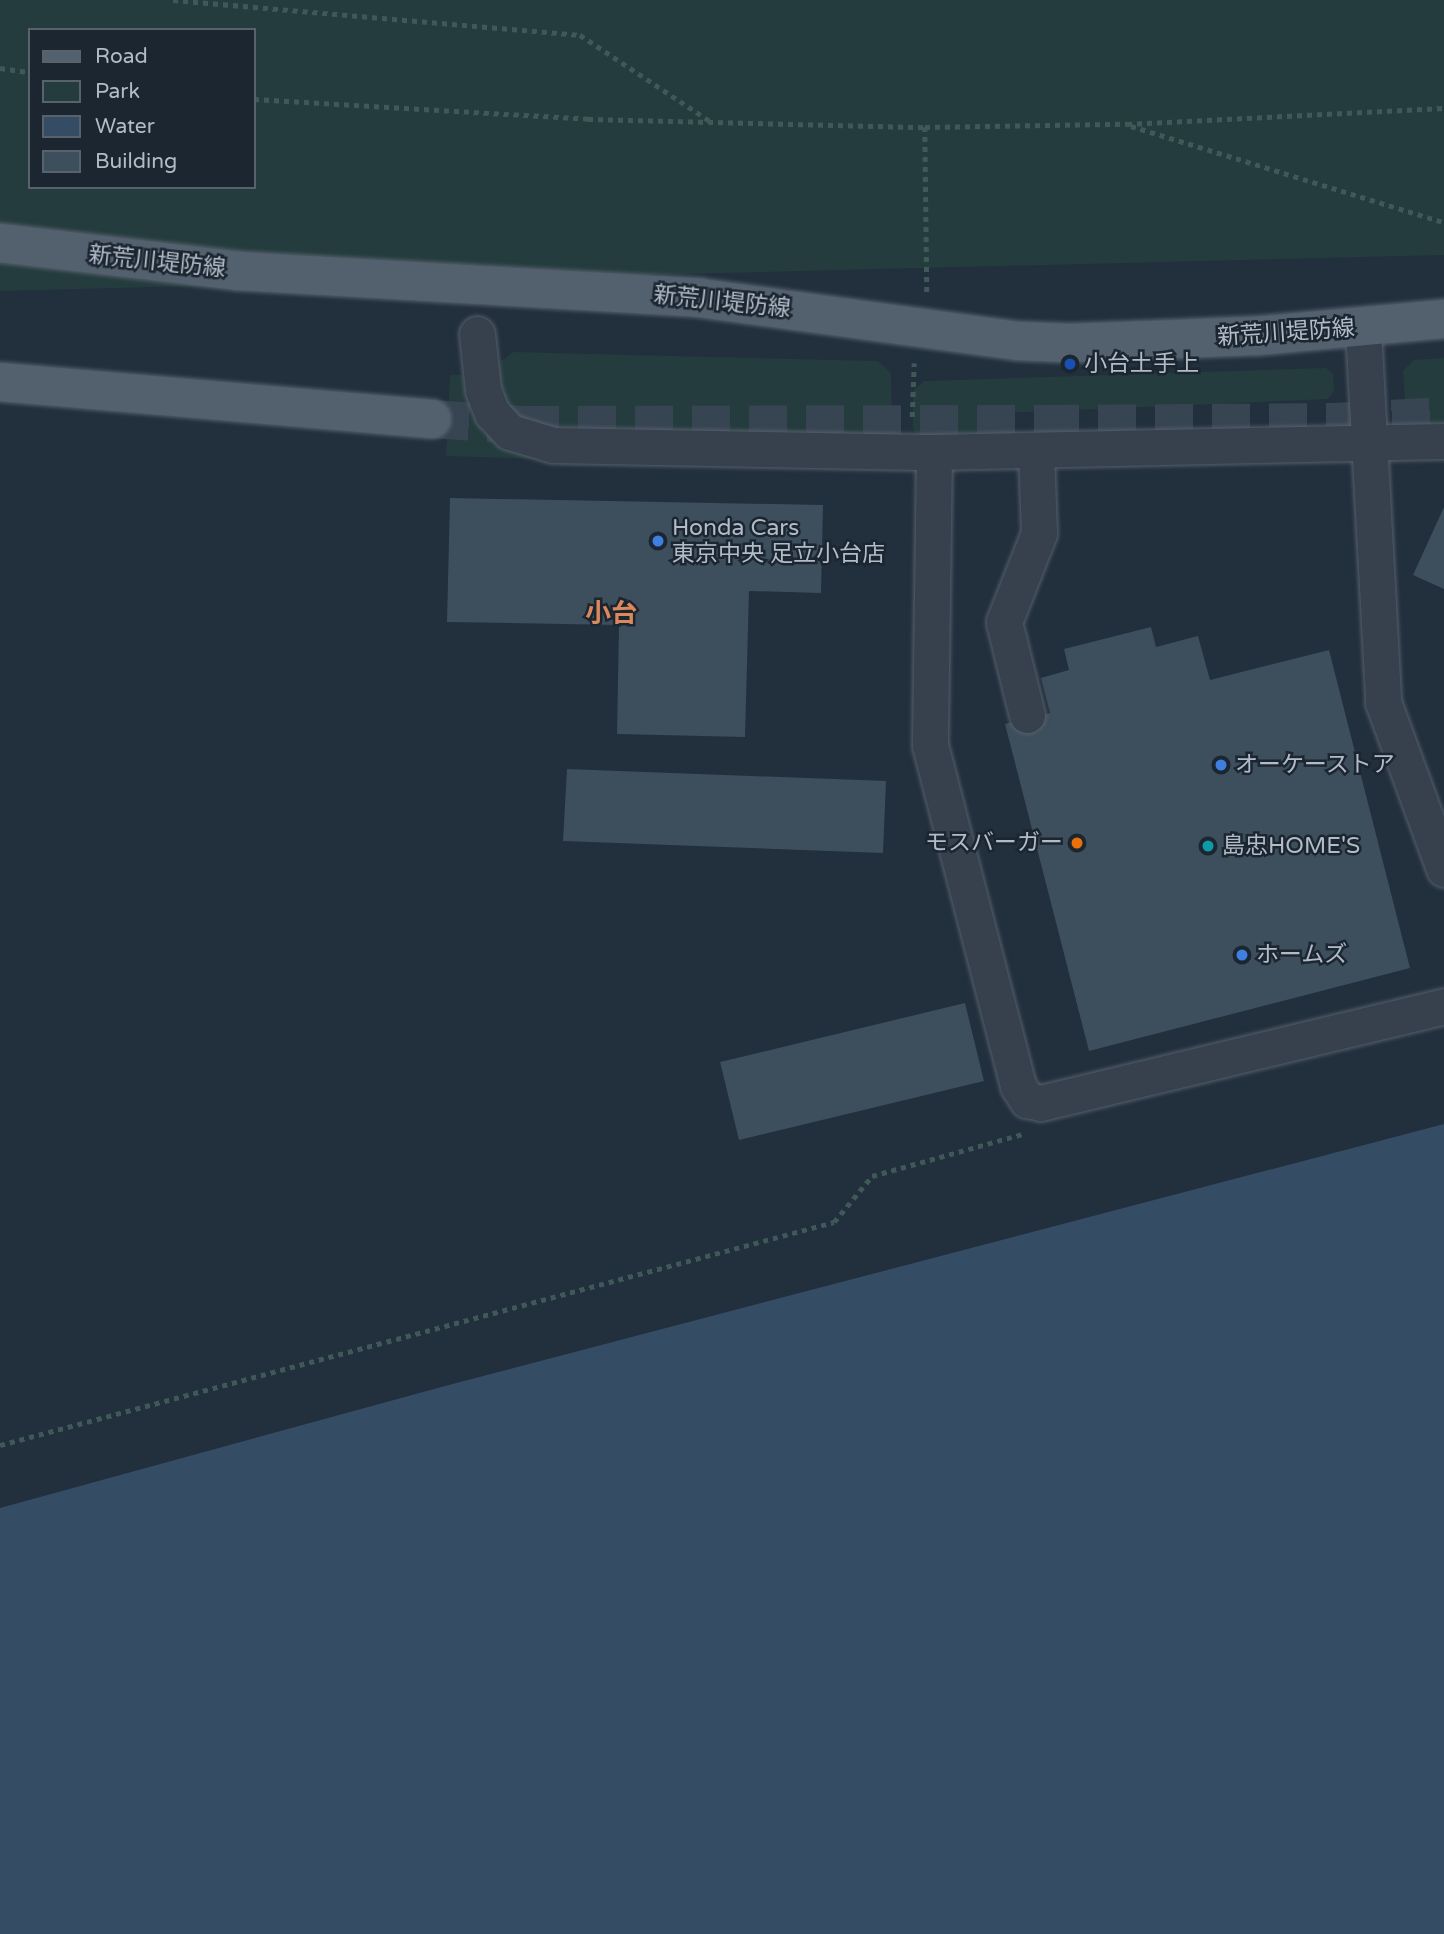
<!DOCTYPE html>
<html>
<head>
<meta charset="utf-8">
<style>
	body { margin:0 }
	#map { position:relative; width:1444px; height:1934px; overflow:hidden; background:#222f3d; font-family:"Varela Round","Noto Sans JP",sans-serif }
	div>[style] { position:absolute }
	.green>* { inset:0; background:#243c3e }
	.water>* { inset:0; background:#354c65 }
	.building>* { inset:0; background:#3d4e5c }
	.major-tunnel>* { height:38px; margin-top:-19px; transform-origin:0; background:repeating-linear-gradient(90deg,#374452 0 38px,transparent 0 57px) }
	.path>* { height:4.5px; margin-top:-2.25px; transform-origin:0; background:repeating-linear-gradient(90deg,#3f5858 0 5px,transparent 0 10px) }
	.roads { filter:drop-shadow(0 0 2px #545f6a) drop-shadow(0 0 2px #545f6a) }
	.minor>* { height:35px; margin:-17.5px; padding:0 17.5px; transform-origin:17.5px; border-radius:17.5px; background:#36414d }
	.major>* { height:38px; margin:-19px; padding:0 19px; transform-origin:19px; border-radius:19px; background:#53606d }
	.dots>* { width:19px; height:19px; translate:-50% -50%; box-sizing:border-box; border:4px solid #1b2631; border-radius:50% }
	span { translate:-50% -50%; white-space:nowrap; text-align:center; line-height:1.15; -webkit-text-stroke:5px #1b2631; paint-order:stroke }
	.street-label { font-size:23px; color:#b1bcc8 }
	.poi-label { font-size:23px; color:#b1bcc8 }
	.left { translate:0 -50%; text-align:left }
	.right { translate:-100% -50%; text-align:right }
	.quarter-label { font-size:26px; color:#d9895c; font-weight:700 }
	.legend { position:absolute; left:28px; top:28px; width:228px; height:161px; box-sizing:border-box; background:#1b2631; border:2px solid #57626d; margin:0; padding:9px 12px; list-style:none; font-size:21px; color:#b1bcc8 }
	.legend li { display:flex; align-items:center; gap:14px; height:35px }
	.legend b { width:35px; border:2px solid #57626d }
</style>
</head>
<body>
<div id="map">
	<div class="green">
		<div style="clip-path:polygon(evenodd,0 0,1444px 0,1444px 255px,0 291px,0 0,30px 30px,254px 30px,254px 187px,30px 187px,30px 30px)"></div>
		<div style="clip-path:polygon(513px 352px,878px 361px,891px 373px,892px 425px,882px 435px,544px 427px,519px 415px,506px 401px,499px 382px,500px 362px)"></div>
		<div style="clip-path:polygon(1444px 358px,1444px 423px,1413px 425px,1406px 417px,1403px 371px,1414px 360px)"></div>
		<div style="clip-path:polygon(1326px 368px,1333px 374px,1334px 391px,1328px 399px,1003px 413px,1003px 435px,919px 436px,913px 429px,913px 391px,924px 381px)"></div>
		<div style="clip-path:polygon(450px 375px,463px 375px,470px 408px,482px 430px,499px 445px,537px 459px,446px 456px)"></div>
	</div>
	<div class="water">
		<div style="clip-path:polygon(1444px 1124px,1444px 1934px,0 1934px,0 1508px,445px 1386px)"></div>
	</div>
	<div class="building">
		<div style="clip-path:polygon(450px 498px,823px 505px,821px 593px,749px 591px,745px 737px,617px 734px,619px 625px,447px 622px)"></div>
		<div style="clip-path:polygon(1444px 507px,1444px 589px,1413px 575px)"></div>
		<div style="clip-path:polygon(1151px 627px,1156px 647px,1198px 636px,1210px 680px,1329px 650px,1410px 968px,1089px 1051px,1005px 724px,1050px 713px,1041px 678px,1069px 670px,1064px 649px)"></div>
		<div style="clip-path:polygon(567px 769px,886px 781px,883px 853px,563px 841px)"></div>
		<div style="clip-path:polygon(965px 1003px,984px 1081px,739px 1140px,720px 1062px)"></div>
	</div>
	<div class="major-tunnel">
		<div style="left:431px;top:419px;width:90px;rotate:3.8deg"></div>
		<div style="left:521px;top:425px;width:520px;rotate:-0.11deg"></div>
		<div style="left:1041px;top:424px;width:294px;rotate:-0.4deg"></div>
		<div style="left:1335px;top:422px;width:109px;rotate:-3.2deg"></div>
	</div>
	<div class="path">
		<div style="left:173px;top:0;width:409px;rotate:4.9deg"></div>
		<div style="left:580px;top:35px;width:159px;rotate:33.5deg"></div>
		<div style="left:0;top:68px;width:30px;rotate:8deg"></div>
		<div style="left:254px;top:99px;width:335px;rotate:3.4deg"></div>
		<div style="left:588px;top:119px;width:337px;rotate:1.4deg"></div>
		<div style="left:925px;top:127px;width:202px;rotate:-0.9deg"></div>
		<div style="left:1127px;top:124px;width:317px;rotate:-2.9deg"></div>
		<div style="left:1131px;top:126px;width:327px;rotate:17.1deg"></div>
		<div style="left:925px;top:127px;width:167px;rotate:89.3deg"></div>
		<div style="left:912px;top:417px;width:54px;rotate:-87.9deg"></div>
		<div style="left:0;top:1445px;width:863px;rotate:-14.97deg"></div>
		<div style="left:834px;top:1222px;width:60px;rotate:-50.4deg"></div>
		<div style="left:872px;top:1176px;width:156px;rotate:-15.6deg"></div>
	</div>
	<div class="roads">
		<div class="minor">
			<div style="left:1363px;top:328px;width:375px;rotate:86.9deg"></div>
			<div style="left:1383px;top:702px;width:178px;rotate:69.9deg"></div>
			<div style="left:477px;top:334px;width:56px;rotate:83.9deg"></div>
			<div style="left:483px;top:390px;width:25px;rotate:69deg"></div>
			<div style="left:492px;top:413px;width:26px;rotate:47deg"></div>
			<div style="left:510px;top:432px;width:45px;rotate:16.8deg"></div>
			<div style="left:553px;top:445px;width:381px;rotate:1.1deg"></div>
			<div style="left:934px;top:452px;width:510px;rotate:-1.24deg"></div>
			<div style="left:934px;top:452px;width:293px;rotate:90.8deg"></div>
			<div style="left:930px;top:745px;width:352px;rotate:75.5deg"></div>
			<div style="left:1018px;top:1086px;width:17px;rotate:57deg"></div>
			<div style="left:1027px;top:1100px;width:14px;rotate:12deg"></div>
			<div style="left:1041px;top:1103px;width:415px;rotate:-13.5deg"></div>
			<div style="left:1027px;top:715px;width:96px;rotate:-103.9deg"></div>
			<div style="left:1004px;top:622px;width:96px;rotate:-68.5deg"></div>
			<div style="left:1039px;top:533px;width:83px;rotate:-92.1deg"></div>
		</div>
		<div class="major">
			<div style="left:0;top:243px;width:240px;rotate:6.7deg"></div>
			<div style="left:238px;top:271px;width:463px;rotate:3.3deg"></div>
			<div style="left:700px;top:298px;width:321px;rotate:7.7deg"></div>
			<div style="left:1018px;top:341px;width:52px;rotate:2.2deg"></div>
			<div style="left:1070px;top:343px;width:186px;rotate:-2.2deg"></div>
			<div style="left:1256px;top:336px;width:189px;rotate:-5.2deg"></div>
			<div style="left:0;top:382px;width:433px;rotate:4.9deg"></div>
		</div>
	</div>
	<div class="dots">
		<div style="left:1070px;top:364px;background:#1a4fb4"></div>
		<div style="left:658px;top:541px;background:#3f7fe0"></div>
		<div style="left:1221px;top:765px;background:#3f7fe0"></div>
		<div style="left:1077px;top:843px;background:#e8710a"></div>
		<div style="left:1208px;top:846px;background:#0f9aa8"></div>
		<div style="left:1242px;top:955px;background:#3f7fe0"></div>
	</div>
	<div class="street-label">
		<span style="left:157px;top:262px;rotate:6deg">新荒川堤防線</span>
		<span style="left:722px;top:302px;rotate:6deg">新荒川堤防線</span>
		<span style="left:1286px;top:333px;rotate:-4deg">新荒川堤防線</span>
	</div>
	<div class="poi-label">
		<span class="left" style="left:1084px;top:364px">小台土手上</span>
		<span class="left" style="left:672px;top:541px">Honda Cars<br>東京中央 足立小台店</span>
		<span class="left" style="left:1235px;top:765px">オーケーストア</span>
		<span class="right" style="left:1063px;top:843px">モスバーガー</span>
		<span class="left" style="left:1222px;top:846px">島忠HOME'S</span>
		<span class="left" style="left:1256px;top:955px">ホームズ</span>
	</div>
	<div class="quarter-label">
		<span style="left:611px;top:614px">小台</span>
	</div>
	<ul class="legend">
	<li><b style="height:9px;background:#53606d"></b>Road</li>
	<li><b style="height:19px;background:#243c3e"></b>Park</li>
	<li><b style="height:19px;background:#354c65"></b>Water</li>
	<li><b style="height:19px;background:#3d4e5c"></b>Building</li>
	</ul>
</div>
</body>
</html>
